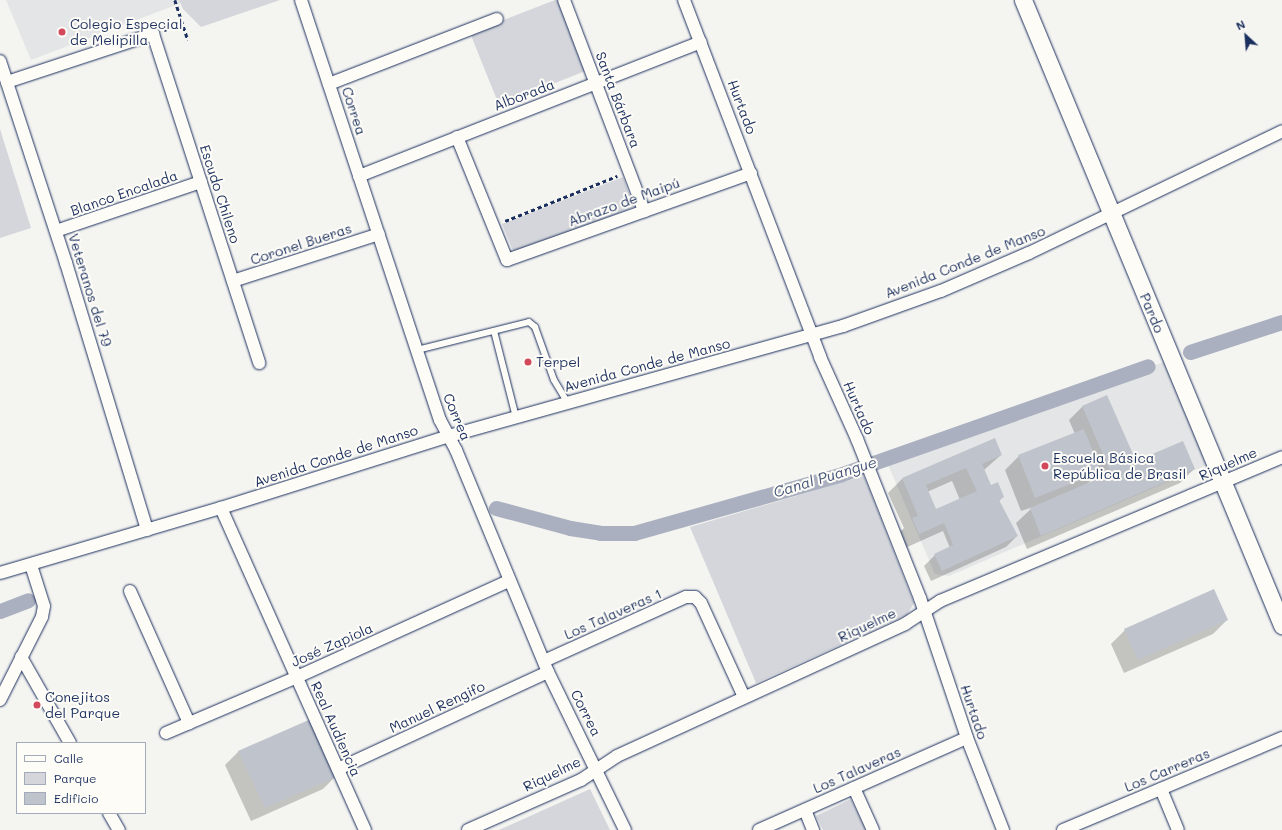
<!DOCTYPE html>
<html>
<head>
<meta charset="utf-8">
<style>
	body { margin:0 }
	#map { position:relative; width:1282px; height:830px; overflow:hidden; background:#f4f4f1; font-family:Mali,sans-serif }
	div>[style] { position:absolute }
	.built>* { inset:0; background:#e4e5e6 }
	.green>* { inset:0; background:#d4d6db }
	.shadow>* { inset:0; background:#0003 }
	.canal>* { height:15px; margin:-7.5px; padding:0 7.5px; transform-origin:7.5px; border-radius:7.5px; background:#aab0bf }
	.building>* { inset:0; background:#bfc3cc }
	.path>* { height:2.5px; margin-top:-1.25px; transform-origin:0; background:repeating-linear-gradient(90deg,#1b2f5e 0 4px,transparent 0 7px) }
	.roads { filter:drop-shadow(0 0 1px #1b2f5e) drop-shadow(0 0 1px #1b2f5e) }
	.lane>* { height:6px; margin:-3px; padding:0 3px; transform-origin:3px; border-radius:3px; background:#fdfcf7 }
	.street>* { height:12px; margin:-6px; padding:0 6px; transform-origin:6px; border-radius:6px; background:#fdfcf7 }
	.secondary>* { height:17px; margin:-8.5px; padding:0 8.5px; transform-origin:8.5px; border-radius:8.5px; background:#fdfcf7 }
	.dots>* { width:11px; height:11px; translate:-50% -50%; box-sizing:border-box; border:2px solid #fdfcf7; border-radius:50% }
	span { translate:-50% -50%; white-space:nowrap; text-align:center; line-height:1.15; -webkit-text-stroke:4px #fdfcf7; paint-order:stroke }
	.poi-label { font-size:14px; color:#1b2f5e }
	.left { translate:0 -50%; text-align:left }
	.street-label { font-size:14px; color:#1b2f5e }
	.water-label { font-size:15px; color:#46567b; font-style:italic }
	.legend { position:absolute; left:16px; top:742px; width:130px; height:72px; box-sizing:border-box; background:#fdfcf7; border:1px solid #a3aaba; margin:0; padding:5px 7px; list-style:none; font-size:12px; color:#1b2f5e }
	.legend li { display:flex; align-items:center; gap:8px; height:20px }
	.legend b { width:20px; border:1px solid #a3aaba }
	.north { position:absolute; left:1226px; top:16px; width:40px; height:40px; -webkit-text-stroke:3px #fdfcf7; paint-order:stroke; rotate:334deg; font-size:11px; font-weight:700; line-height:16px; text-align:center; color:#1b2f5e }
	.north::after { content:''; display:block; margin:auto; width:14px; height:18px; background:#1b2f5e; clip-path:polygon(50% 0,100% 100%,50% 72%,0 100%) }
</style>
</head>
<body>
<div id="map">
	<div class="built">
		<div style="clip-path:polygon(6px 0,179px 0,181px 3px,31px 60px)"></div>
		<div style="clip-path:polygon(1164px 362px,1209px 464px,949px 576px,935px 574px,886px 460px)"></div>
	</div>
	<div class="green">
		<div style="clip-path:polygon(179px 0,280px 0,201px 27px,183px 9px)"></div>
		<div style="clip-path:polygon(555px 0,560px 0,588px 70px,499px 105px,470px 33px)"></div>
		<div style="clip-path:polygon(0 129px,31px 228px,0 238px)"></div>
		<div style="clip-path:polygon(623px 177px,634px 207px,514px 253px,502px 224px)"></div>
		<div style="clip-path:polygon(864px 476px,914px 603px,907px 615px,756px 683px,690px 527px)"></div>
		<div style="clip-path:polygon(590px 789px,610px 830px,499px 830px)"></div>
		<div style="clip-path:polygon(851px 799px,866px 830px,823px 830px,816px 816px)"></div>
	</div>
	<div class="shadow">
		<div style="clip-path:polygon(evenodd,1083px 406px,1135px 463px,1194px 469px,1180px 483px,1027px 549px,1016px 523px,1033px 507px,1021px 511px,1005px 470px,1019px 456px,1075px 434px,1069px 420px,1083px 406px,1093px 478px,1095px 481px,1086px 485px,1093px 478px)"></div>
		<div style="clip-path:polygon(evenodd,1001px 455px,984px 470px,991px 487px,1003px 497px,998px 502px,1017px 536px,1006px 547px,931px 581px,924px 566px,935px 555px,950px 548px,943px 531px,905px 548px,899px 533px,904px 528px,888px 493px,902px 479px,1001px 455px,952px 481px,960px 500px,936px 511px,927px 492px,952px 481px)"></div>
		<div style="clip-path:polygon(1227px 620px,1213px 634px,1124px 673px,1111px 644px,1125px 630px)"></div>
		<div style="clip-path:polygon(239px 751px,337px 775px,323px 789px,251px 821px,225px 765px)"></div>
	</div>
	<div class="canal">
		<div style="left:1190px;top:352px;width:97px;rotate:-18.1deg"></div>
		<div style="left:496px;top:508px;width:77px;rotate:15.1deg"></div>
		<div style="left:570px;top:528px;width:30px;rotate:9deg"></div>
		<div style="left:600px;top:533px;width:34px"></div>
		<div style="left:634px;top:533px;width:216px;rotate:-15.8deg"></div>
		<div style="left:842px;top:474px;width:324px;rotate:-19.4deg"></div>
		<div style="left:0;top:611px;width:30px;rotate:-21deg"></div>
	</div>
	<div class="building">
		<div style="clip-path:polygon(1107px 395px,1136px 461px,1183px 441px,1195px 469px,1041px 536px,1030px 508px,1111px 473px,1082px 406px)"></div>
		<div style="clip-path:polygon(1084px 429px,1101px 472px,1035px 498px,1018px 455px)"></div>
		<div style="clip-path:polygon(evenodd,995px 438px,1002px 455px,982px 464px,991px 485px,998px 482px,1004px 497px,999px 500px,1018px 536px,942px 571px,934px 554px,953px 545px,950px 537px,944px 523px,919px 534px,912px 518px,918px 516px,902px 478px,995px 438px,966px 468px,977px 491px,936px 509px,926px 485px,966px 468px)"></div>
		<div style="clip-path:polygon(1214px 589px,1228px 620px,1138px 660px,1124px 629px)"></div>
		<div style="clip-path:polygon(311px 719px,338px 776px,265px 808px,238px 751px)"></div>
	</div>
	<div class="path">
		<div style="left:175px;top:0;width:42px;rotate:72deg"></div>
		<div style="left:164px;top:30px;width:20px;rotate:-20deg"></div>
		<div style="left:505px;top:221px;width:121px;rotate:-21.9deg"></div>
	</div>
	<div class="roads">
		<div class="lane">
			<div style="left:494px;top:331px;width:89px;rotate:75.7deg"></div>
			<div style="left:417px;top:350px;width:115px;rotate:-14deg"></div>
			<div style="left:529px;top:322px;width:8px;rotate:40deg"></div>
			<div style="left:535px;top:327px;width:56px;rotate:70.3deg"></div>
			<div style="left:554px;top:380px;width:27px;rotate:59deg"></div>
		</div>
		<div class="street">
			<div style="left:301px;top:0;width:442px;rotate:71.7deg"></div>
			<div style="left:440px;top:420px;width:34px;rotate:62deg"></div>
			<div style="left:456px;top:450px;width:240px;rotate:67.5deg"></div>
			<div style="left:548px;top:672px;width:176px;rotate:64deg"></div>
			<div style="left:564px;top:0;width:226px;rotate:69.2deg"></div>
			<div style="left:684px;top:0;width:382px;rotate:69.1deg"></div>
			<div style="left:820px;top:357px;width:90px;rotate:65.7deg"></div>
			<div style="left:857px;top:439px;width:171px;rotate:68.4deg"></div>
			<div style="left:920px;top:598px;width:148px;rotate:71.4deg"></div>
			<div style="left:967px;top:738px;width:99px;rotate:68.6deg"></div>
			<div style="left:0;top:61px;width:213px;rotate:71.9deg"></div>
			<div style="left:66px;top:263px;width:279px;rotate:73.1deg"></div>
			<div style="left:7px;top:82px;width:154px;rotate:-18.2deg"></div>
			<div style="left:153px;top:34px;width:346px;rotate:72.1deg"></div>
			<div style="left:329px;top:84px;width:180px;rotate:-21.2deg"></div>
			<div style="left:457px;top:137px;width:133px;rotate:67.9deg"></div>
			<div style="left:507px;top:260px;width:259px;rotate:-19.6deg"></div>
			<div style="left:359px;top:176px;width:367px;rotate:-21.4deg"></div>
			<div style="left:56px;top:231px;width:153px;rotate:-18.7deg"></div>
			<div style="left:233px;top:281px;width:153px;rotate:-17.8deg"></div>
			<div style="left:221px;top:508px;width:353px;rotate:65.9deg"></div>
			<div style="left:0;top:573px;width:230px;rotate:-16.4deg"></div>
			<div style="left:221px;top:508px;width:239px;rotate:-17.5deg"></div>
			<div style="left:449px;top:436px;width:409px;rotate:-15.6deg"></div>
			<div style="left:843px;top:326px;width:104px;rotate:-19.7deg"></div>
			<div style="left:941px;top:291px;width:96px;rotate:-23.4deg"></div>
			<div style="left:1029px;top:253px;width:281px;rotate:-25.7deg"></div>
			<div style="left:130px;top:591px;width:145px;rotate:65.9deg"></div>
			<div style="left:21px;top:657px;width:99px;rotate:60.3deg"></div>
			<div style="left:544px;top:661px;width:156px;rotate:-24.3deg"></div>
			<div style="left:686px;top:597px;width:9px"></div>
			<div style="left:695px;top:597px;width:8px;rotate:45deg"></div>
			<div style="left:701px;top:603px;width:103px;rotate:65.4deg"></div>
			<div style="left:0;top:700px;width:93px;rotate:-63.2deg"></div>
			<div style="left:42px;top:617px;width:11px;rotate:-80deg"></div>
			<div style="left:44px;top:606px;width:43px;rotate:-107.6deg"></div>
			<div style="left:166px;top:733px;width:142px;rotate:-23.1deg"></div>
			<div style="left:297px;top:677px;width:233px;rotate:-24.4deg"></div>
			<div style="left:338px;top:769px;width:231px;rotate:-24.8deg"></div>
			<div style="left:854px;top:788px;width:46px;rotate:65.7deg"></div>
			<div style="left:1161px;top:789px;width:44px;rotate:67.5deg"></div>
			<div style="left:805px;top:810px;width:22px;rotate:68deg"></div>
			<div style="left:109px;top:813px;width:20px;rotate:60deg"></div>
			<div style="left:468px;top:830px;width:124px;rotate:-23.9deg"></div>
			<div style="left:581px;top:780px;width:43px;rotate:-33.7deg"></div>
			<div style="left:617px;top:756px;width:317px;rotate:-24.6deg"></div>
			<div style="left:905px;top:624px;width:42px;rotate:-33.3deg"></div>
			<div style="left:940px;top:601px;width:371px;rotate:-22.8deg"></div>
			<div style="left:759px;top:830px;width:227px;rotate:-23.9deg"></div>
			<div style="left:1063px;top:830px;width:238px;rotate:-22.8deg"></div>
		</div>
		<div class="secondary">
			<div style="left:1023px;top:0;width:677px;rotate:67.49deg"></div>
		</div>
	</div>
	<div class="dots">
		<div style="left:62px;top:32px;background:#d1495b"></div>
		<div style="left:528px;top:362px;background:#d1495b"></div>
		<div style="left:1045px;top:466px;background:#d1495b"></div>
		<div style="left:37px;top:705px;background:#d1495b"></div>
	</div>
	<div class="poi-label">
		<span class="left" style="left:70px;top:32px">Colegio Especial<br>de Melipilla</span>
		<span class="left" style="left:536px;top:362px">Terpel</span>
		<span class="left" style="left:1053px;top:466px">Escuela Básica<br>República de Brasil</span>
		<span class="left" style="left:45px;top:705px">Conejitos<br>del Parque</span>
	</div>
	<div class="street-label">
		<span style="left:524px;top:95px;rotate:-21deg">Alborada</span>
		<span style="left:618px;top:100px;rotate:69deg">Santa Bárbara</span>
		<span style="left:742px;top:107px;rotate:69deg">Hurtado</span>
		<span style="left:354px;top:111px;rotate:72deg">Correa</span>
		<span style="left:124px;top:193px;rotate:-19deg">Blanco Encalada</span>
		<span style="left:220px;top:194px;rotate:72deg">Escudo Chileno</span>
		<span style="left:624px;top:202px;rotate:-20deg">Abrazo de Maipú</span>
		<span style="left:301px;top:244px;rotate:-18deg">Coronel Bueras</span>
		<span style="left:965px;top:262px;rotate:-22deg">Avenida Conde de Manso</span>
		<span style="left:90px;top:290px;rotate:73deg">Veteranos del 79</span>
		<span style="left:1152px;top:313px;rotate:67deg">Pardo</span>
		<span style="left:647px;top:365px;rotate:-15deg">Avenida Conde de Manso</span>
		<span style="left:859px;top:408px;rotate:66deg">Hurtado</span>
		<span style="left:457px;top:417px;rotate:67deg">Correa</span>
		<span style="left:336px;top:456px;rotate:-18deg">Avenida Conde de Manso</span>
		<span style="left:1228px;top:464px;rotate:-24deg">Riquelme</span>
		<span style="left:613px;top:614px;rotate:-24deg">Los Talaveras 1</span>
		<span style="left:867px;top:625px;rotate:-25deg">Riquelme</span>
		<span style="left:332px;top:645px;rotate:-24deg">José Zapiola</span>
		<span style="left:437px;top:707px;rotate:-25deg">Manuel Rengifo</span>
		<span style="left:974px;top:712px;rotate:71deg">Hurtado</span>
		<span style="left:586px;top:713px;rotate:63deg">Correa</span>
		<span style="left:336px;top:729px;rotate:66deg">Real Audiencia</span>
		<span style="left:857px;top:770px;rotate:-24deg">Los Talaveras</span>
		<span style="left:1167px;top:770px;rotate:-23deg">Los Carreras</span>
		<span style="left:552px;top:774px;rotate:-26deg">Riquelme</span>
	</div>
	<div class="water-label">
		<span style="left:825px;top:477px;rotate:-17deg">Canal Puangue</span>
	</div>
	<ul class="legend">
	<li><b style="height:5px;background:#fdfcf7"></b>Calle</li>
	<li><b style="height:11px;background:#d4d6db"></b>Parque</li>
	<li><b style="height:11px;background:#bfc3cc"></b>Edificio</li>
	</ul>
	<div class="north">N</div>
</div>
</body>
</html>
